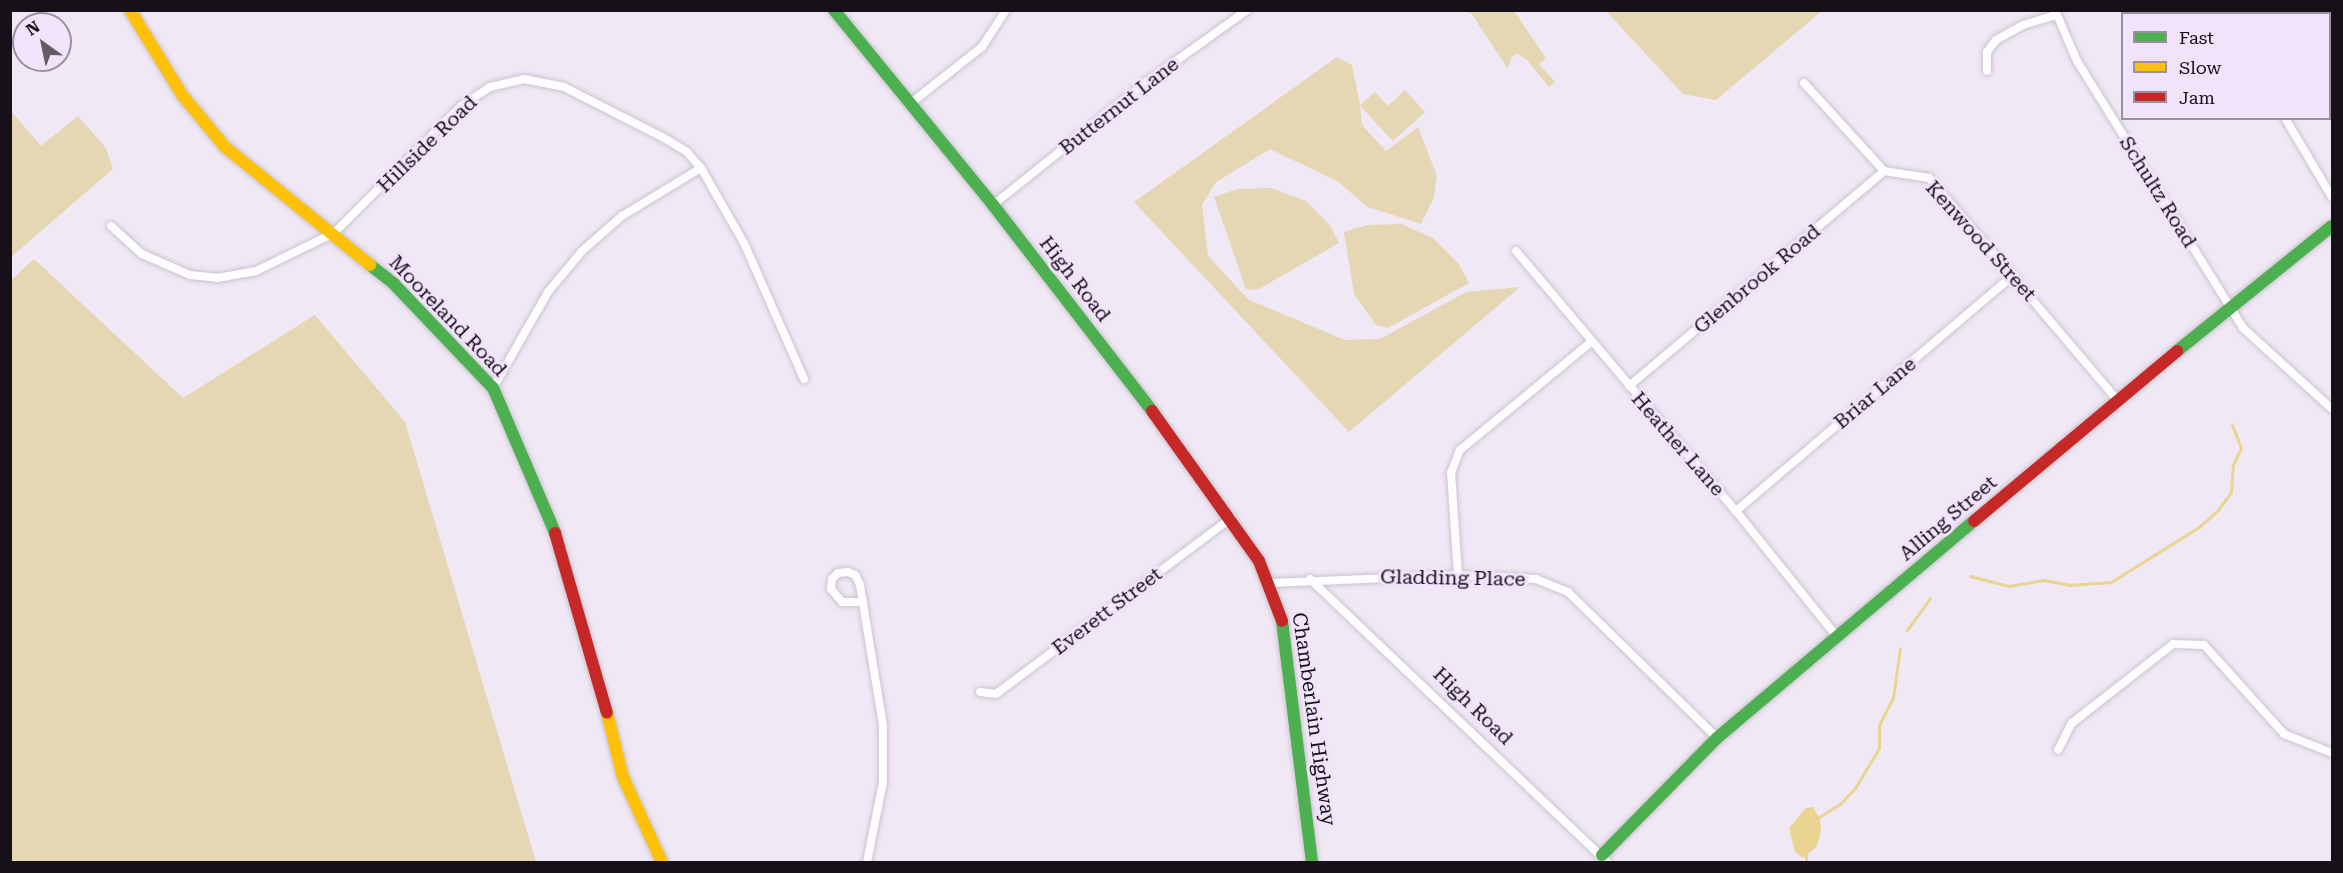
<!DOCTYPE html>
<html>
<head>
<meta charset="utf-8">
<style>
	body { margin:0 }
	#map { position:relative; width:2343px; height:873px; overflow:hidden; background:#f0e8f5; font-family:"Roboto Serif",serif }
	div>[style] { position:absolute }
	.green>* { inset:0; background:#e5d6b4 }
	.water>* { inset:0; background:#e9d492 }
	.stream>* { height:3px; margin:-1.5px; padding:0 1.5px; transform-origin:1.5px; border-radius:1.5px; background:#e9d492 }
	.roads { filter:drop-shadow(0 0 2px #cac4ce) drop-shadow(0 0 2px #cac4ce) }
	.street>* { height:8px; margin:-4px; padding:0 4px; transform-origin:4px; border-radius:4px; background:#fdfcfe }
	.fast>* { height:12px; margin:-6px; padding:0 6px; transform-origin:6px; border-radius:6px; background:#4caf50 }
	.slow>* { height:12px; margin:-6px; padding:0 6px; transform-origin:6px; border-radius:6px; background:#ffc107 }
	.jam>* { height:12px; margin:-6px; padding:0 6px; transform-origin:6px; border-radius:6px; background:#c62828 }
	span { translate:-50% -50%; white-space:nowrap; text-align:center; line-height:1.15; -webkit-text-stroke:6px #f1e3fa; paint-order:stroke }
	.street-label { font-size:20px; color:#161119 }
	.frame { position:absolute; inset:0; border:12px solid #161119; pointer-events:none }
	.legend { position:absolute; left:2121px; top:12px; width:210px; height:108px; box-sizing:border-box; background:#f1e3fa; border:2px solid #998fa0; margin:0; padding:8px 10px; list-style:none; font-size:18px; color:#161119 }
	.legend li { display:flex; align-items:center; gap:12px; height:30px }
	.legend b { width:30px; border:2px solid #998fa0 }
	.north { position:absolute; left:12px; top:12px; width:60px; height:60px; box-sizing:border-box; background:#f1e3fa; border:2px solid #998fa0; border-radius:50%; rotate:327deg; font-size:16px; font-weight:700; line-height:24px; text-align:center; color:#161119 }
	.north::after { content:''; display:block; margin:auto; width:21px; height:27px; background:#625c66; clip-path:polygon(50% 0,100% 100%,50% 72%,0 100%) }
</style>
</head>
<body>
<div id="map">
	<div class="green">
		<div style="clip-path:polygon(1463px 11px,1514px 11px,1546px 58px,1539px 64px,1555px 82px,1549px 87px,1526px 59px,1517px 54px,1511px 58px,1508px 69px,1471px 13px)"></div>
		<div style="clip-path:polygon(1606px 11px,1822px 11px,1716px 100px,1683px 94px)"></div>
		<div style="clip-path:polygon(1337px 57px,1352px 65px,1360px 105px,1375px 92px,1388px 106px,1405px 90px,1425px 112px,1393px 141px,1360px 106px,1362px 125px,1386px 151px,1418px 127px,1437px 176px,1434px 197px,1421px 224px,1368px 207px,1337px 181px,1270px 149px,1216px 182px,1202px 205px,1208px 256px,1249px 300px,1345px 340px,1380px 339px,1466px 292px,1520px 287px,1349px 432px,1134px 202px)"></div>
		<div style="clip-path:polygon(10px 110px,41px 146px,78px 116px,106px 148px,113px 169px,11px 257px)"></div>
		<div style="clip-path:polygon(1271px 188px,1306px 201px,1330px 225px,1339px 243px,1257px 290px,1246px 289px,1214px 197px,1237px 189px)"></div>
		<div style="clip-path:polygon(1402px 224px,1434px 239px,1458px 263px,1469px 283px,1388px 328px,1376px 325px,1354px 294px,1344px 232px,1367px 225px)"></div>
		<div style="clip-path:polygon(34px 259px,183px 398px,315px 315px,405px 422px,536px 862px,11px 862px,10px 281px)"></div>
	</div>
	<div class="water">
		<div style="clip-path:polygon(1813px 807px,1820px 819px,1821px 831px,1817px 846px,1803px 858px,1795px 852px,1789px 828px,1806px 808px)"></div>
	</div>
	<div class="stream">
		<div style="left:1970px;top:576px;width:40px;rotate:14.4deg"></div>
		<div style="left:2009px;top:586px;width:35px;rotate:-10deg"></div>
		<div style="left:2043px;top:580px;width:27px;rotate:10deg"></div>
		<div style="left:2070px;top:585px;width:41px;rotate:-4.2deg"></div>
		<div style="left:2111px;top:582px;width:104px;rotate:-32deg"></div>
		<div style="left:2199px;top:527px;width:25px;rotate:-42deg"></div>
		<div style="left:2218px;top:510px;width:22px;rotate:-54deg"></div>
		<div style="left:2231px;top:492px;width:27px;rotate:-86deg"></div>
		<div style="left:2233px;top:465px;width:19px;rotate:-65deg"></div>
		<div style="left:2241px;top:448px;width:25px;rotate:-111deg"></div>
		<div style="left:1907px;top:630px;width:39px;rotate:-54deg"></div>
		<div style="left:1819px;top:817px;width:25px;rotate:-32deg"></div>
		<div style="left:1840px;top:804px;width:22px;rotate:-47deg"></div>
		<div style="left:1855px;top:788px;width:47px;rotate:-59deg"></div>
		<div style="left:1879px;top:748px;width:23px;rotate:-90deg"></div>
		<div style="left:1879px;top:725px;width:30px;rotate:-63deg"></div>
		<div style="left:1893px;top:698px;width:50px;rotate:-82deg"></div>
		<div style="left:1806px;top:862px;width:8px;rotate:-90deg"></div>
	</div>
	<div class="roads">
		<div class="street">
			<div style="left:2055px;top:10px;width:56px;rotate:66.7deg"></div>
			<div style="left:2077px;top:61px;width:314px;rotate:58.1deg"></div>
			<div style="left:2243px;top:328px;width:120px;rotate:42.3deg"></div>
			<div style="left:2221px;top:10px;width:4px;rotate:76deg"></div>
			<div style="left:1987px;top:71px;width:19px;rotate:-90deg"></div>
			<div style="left:1987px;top:52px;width:15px;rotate:-53deg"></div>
			<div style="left:1996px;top:40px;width:31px;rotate:-29deg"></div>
			<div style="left:2023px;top:25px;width:34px;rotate:-17deg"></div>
			<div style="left:1804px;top:83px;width:119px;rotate:47.7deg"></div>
			<div style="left:1884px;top:171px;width:46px;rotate:8.8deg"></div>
			<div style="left:1929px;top:178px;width:291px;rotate:49.7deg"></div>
			<div style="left:911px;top:103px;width:90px;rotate:-38.3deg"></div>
			<div style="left:982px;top:47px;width:44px;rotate:-57deg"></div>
			<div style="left:2285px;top:118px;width:92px;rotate:59.3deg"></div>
			<div style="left:993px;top:205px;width:198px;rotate:-38.7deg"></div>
			<div style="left:1148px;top:81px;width:122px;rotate:-35.6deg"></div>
			<div style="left:111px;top:226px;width:42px;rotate:42.1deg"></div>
			<div style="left:142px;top:254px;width:52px;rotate:23.6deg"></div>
			<div style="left:190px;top:275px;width:27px;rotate:6deg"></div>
			<div style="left:217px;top:278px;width:40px;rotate:-10deg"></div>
			<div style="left:256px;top:271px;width:87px;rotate:-26deg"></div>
			<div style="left:334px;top:233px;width:180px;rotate:-45deg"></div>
			<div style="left:461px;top:106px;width:35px;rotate:-33deg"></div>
			<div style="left:490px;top:87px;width:35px;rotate:-13deg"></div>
			<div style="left:524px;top:79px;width:41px;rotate:11.3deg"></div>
			<div style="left:564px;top:87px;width:112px;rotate:27deg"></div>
			<div style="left:664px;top:138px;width:27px;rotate:31deg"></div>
			<div style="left:687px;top:152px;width:21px;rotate:49deg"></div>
			<div style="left:701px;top:168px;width:86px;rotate:60.2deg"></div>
			<div style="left:744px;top:243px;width:149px;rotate:66.2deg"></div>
			<div style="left:1516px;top:251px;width:341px;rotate:49.8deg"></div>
			<div style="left:1736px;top:511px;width:163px;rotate:51.2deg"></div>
			<div style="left:1629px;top:386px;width:334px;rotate:-40.1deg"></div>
			<div style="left:493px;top:388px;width:111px;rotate:-60.2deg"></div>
			<div style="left:548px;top:292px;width:53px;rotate:-50.3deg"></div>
			<div style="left:582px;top:251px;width:53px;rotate:-41.2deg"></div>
			<div style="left:622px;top:216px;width:92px;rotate:-31.3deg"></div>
			<div style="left:1736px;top:511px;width:364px;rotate:-40.4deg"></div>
			<div style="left:1458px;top:575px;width:102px;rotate:-93.9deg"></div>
			<div style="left:1451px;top:473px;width:25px;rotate:-69deg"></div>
			<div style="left:1460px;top:450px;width:170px;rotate:-39.5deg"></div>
			<div style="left:1310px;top:579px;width:410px;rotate:43.6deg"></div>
			<div style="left:1270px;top:583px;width:188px;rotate:-2.4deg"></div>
			<div style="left:1458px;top:575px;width:78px;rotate:2.9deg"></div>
			<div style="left:1536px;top:579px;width:35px;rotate:22deg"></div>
			<div style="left:1568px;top:592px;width:209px;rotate:44.4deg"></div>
			<div style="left:863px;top:602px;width:21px;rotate:180deg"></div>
			<div style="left:842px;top:602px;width:17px;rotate:-130deg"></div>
			<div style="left:831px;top:589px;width:10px;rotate:-84deg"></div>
			<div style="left:832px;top:579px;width:8px;rotate:-45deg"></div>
			<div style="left:838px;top:573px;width:10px;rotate:-6deg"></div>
			<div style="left:848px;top:572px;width:8px;rotate:23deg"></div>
			<div style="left:855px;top:575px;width:11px;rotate:63deg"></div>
			<div style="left:860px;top:585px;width:143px;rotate:80.7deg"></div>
			<div style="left:883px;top:726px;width:56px;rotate:90deg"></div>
			<div style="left:883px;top:782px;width:82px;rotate:101.3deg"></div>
			<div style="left:980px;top:692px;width:16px;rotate:7deg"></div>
			<div style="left:996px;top:694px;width:294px;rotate:-36.8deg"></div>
			<div style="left:2058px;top:750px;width:30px;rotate:-63deg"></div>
			<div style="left:2072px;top:723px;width:128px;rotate:-38deg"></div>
			<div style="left:2173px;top:644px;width:31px;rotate:2deg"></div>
			<div style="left:2204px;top:645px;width:120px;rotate:48deg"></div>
			<div style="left:2284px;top:734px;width:52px;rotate:21.6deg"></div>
		</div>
		<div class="fast">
			<div style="left:834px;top:10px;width:252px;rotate:50.8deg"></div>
			<div style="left:993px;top:205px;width:260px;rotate:52.3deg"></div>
			<div style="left:370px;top:265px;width:31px;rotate:38deg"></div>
			<div style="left:394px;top:284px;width:144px;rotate:46.4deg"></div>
			<div style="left:493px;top:388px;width:158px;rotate:66.8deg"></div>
			<div style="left:2177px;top:351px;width:199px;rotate:-38.9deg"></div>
			<div style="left:1282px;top:621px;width:243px;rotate:82.9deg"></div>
			<div style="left:1602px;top:855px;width:164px;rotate:-45.5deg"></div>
			<div style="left:1717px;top:738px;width:336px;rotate:-40.2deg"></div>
		</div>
		<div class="slow">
			<div style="left:130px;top:10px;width:101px;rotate:58.4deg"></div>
			<div style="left:183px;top:96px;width:66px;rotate:50.5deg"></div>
			<div style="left:225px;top:147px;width:187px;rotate:39.1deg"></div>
			<div style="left:607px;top:713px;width:66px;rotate:76deg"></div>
			<div style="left:623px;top:777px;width:94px;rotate:65.4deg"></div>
		</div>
		<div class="jam">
			<div style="left:1152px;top:411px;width:184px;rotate:54.5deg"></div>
			<div style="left:1259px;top:561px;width:64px;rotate:69deg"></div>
			<div style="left:1974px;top:521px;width:265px;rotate:-39.9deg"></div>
			<div style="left:555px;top:533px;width:187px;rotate:73.9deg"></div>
		</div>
	</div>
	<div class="street-label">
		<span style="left:1119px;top:106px;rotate:-38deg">Butternut Lane</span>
		<span style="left:427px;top:144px;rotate:-44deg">Hillside Road</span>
		<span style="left:2158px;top:192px;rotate:58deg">Schultz Road</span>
		<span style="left:1981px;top:241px;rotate:48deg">Kenwood Street</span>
		<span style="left:1075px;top:279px;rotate:52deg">High Road</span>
		<span style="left:1757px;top:279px;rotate:-40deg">Glenbrook Road</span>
		<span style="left:448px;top:316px;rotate:46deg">Mooreland Road</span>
		<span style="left:1875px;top:393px;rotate:-40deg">Briar Lane</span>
		<span style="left:1678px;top:444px;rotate:49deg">Heather Lane</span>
		<span style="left:1948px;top:518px;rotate:-40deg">Alling Street</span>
		<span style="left:1453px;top:578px;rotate:1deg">Gladding Place</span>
		<span style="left:1107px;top:611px;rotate:-37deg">Everett Street</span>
		<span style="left:1473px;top:706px;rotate:44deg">High Road</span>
		<span style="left:1314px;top:719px;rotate:82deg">Chamberlain Highway</span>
	</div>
	<div class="frame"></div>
	<ul class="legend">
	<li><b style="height:8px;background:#4caf50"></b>Fast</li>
	<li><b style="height:8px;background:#ffc107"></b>Slow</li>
	<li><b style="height:8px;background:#c62828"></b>Jam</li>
	</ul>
	<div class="north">N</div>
</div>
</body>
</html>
